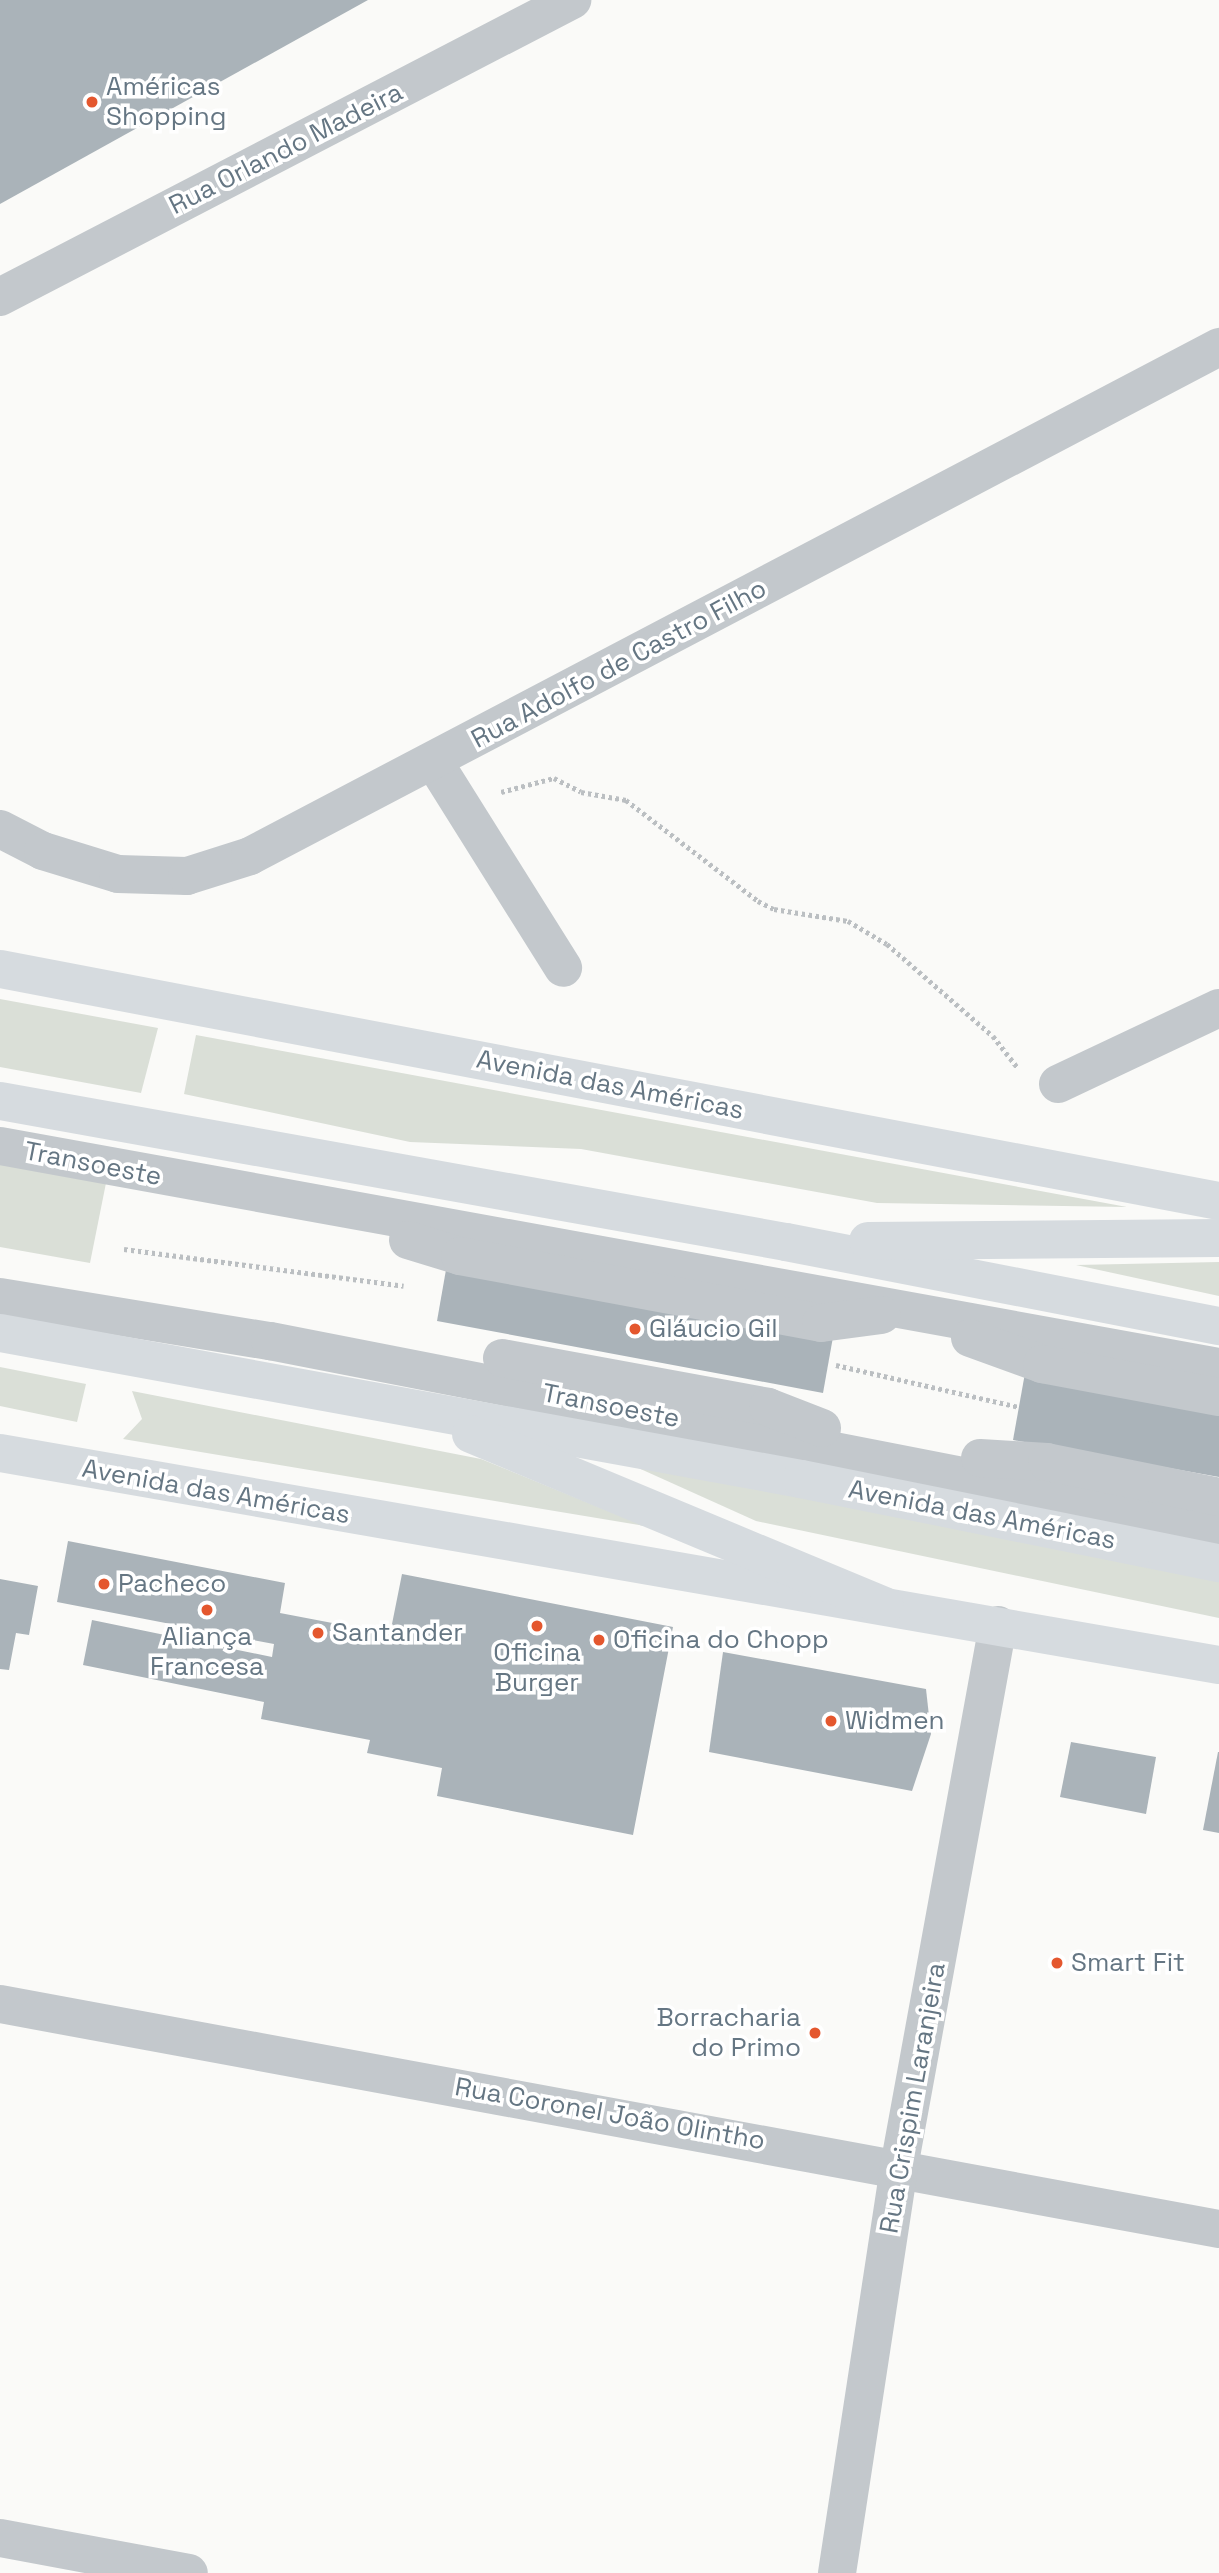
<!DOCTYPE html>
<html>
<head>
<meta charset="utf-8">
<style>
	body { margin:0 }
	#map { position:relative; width:1219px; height:2573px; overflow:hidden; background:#fafaf8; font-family:"Space Grotesk",sans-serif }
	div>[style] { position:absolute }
	.green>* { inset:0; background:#dadfd7 }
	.building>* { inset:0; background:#aab3b9 }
	.path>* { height:4.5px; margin-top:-2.25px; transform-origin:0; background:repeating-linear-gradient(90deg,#bbbfc2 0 3.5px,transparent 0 7px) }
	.minor>* { height:38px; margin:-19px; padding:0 19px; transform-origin:19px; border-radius:19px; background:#c3c8cc }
	.major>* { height:38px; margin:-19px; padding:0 19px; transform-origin:19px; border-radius:19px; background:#d6dbdf }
	.highway>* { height:38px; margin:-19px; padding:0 19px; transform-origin:19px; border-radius:19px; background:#d6dbdf }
	.dots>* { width:19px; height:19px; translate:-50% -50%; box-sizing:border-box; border:4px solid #fff; border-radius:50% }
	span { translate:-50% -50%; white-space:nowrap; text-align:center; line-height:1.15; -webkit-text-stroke:7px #fff; paint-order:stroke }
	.poi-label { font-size:26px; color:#657683 }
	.left { translate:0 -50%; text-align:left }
	.right { translate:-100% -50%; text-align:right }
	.street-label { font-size:26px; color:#657683 }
</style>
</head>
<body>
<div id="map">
	<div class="green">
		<div style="clip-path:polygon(0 999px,158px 1028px,141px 1093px,0 1067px)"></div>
		<div style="clip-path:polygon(196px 1035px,1127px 1207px,877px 1203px,581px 1149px,410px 1142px,184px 1094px)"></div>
		<div style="clip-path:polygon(0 1158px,107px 1178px,90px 1263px,0 1247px)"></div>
		<div style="clip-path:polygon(1219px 1262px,1219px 1296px,1076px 1265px)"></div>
		<div style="clip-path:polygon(0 1367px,86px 1384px,77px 1422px,0 1406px)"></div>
		<div style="clip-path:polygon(132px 1391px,481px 1459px,645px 1526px,123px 1439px,142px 1419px)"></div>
		<div style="clip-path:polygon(625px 1462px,1219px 1577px,1219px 1618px,756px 1521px)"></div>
	</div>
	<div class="building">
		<div style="clip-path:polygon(0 0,368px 0,0 204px)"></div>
		<div style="clip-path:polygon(447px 1264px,833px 1337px,823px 1393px,437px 1321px)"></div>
		<div style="clip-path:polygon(1025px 1373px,1219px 1407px,1219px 1477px,1013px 1440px)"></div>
		<div style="clip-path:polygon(68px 1541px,285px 1583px,280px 1613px,390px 1634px,402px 1574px,673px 1627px,633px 1835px,437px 1796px,442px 1768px,367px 1753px,370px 1740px,261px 1719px,264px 1702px,83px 1665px,92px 1620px,272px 1657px,274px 1644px,57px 1602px)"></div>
		<div style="clip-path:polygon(0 1579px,38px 1586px,29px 1635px,16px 1633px,9px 1670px,0 1669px)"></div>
		<div style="clip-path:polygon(723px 1652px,926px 1689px,931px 1734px,912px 1791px,709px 1752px)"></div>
		<div style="clip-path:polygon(1071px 1742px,1156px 1757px,1146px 1814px,1060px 1797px)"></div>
		<div style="clip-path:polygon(1218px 1752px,1219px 1752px,1219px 1833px,1203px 1830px)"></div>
	</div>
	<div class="path">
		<div style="left:501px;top:792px;width:55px;rotate:-14.8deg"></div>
		<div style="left:554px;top:778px;width:30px;rotate:27deg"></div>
		<div style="left:581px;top:792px;width:46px;rotate:10.1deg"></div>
		<div style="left:626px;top:800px;width:166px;rotate:37.4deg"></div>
		<div style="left:758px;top:901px;width:18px;rotate:27deg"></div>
		<div style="left:774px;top:909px;width:75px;rotate:9.2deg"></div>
		<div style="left:848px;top:921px;width:45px;rotate:30.5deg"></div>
		<div style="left:887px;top:944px;width:140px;rotate:41deg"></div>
		<div style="left:993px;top:1036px;width:41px;rotate:52deg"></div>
		<div style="left:124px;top:1249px;width:282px;rotate:7.5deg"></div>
		<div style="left:836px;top:1365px;width:188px;rotate:12.9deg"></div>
	</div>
	<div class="minor">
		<div style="left:0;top:297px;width:645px;rotate:-27.44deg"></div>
		<div style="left:434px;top:762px;width:243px;rotate:57.9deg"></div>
		<div style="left:0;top:829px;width:48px;rotate:27.1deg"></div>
		<div style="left:43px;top:851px;width:78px;rotate:17deg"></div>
		<div style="left:118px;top:874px;width:69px;rotate:1.7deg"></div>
		<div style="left:187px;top:876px;width:66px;rotate:-17.6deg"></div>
		<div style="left:250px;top:856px;width:1095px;rotate:-27.71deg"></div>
		<div style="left:1058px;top:1084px;width:178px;rotate:-25.3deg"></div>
		<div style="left:0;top:1146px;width:1239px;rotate:10.28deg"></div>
		<div style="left:408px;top:1240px;width:54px;rotate:17.1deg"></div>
		<div style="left:460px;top:1256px;width:367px;rotate:10.5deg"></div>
		<div style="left:821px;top:1323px;width:61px;rotate:-7.6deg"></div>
		<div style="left:0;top:1297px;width:274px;rotate:9.3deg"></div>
		<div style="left:270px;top:1341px;width:967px;rotate:11.03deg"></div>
		<div style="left:970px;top:1338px;width:77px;rotate:19.9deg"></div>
		<div style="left:1042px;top:1364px;width:180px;rotate:10.6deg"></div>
		<div style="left:502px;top:1358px;width:270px;rotate:10.4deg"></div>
		<div style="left:768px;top:1407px;width:58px;rotate:21.3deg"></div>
		<div style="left:980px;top:1458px;width:67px;rotate:3.4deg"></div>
		<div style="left:1047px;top:1462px;width:176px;rotate:11.5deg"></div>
		<div style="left:0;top:2004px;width:1240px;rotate:10.46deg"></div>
		<div style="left:0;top:2538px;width:192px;rotate:10.5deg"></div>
		<div style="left:837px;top:2573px;width:411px;rotate:-81.3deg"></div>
		<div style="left:899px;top:2167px;width:551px;rotate:-79.65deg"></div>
	</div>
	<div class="major">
		<div style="left:0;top:969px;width:1241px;rotate:10.78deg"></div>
		<div style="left:0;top:1453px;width:1237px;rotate:9.87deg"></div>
	</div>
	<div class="highway">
		<div style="left:0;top:1101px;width:799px;rotate:10.17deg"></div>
		<div style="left:786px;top:1242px;width:441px;rotate:11deg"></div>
		<div style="left:868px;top:1241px;width:351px;rotate:-0.5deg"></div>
		<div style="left:0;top:1333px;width:814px;rotate:10.33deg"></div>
		<div style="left:801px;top:1479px;width:426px;rotate:11.4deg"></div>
		<div style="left:471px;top:1434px;width:448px;rotate:22.6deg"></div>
	</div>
	<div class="dots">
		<div style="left:92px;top:102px;background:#e4572e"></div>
		<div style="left:635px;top:1329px;background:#e4572e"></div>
		<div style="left:104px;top:1584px;background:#e4572e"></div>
		<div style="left:207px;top:1610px;background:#e4572e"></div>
		<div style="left:537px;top:1626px;background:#e4572e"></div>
		<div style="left:318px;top:1633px;background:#e4572e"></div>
		<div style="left:599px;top:1640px;background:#e4572e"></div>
		<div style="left:831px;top:1721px;background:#e4572e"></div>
		<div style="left:1057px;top:1963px;background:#e4572e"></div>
		<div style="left:815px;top:2033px;background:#e4572e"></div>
	</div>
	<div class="poi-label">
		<span class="left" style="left:106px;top:102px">Américas<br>Shopping</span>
		<span class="left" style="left:649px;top:1329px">Gláucio Gil</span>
		<span class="left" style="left:118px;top:1584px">Pacheco</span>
		<span class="left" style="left:332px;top:1633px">Santander</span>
		<span style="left:207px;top:1652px">Aliança<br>Francesa</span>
		<span class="left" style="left:613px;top:1640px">Oficina do Chopp</span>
		<span style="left:537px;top:1668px">Oficina<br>Burger</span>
		<span class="left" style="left:845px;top:1721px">Widmen</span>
		<span class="left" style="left:1071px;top:1963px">Smart Fit</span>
		<span class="right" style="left:801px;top:2033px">Borracharia<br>do Primo</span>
	</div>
	<div class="street-label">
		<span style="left:286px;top:149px;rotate:-27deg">Rua Orlando Madeira</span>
		<span style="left:619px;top:664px;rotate:-28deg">Rua Adolfo de Castro Filho</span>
		<span style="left:610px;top:1085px;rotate:11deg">Avenida das Américas</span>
		<span style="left:93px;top:1164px;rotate:11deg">Transoeste</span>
		<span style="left:611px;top:1406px;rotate:11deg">Transoeste</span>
		<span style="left:216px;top:1492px;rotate:10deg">Avenida das Américas</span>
		<span style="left:982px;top:1515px;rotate:11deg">Avenida das Américas</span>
		<span style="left:913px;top:2098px;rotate:-80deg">Rua Crispim Laranjeira</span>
		<span style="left:610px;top:2114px;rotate:10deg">Rua Coronel João Olintho</span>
	</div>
</div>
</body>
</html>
